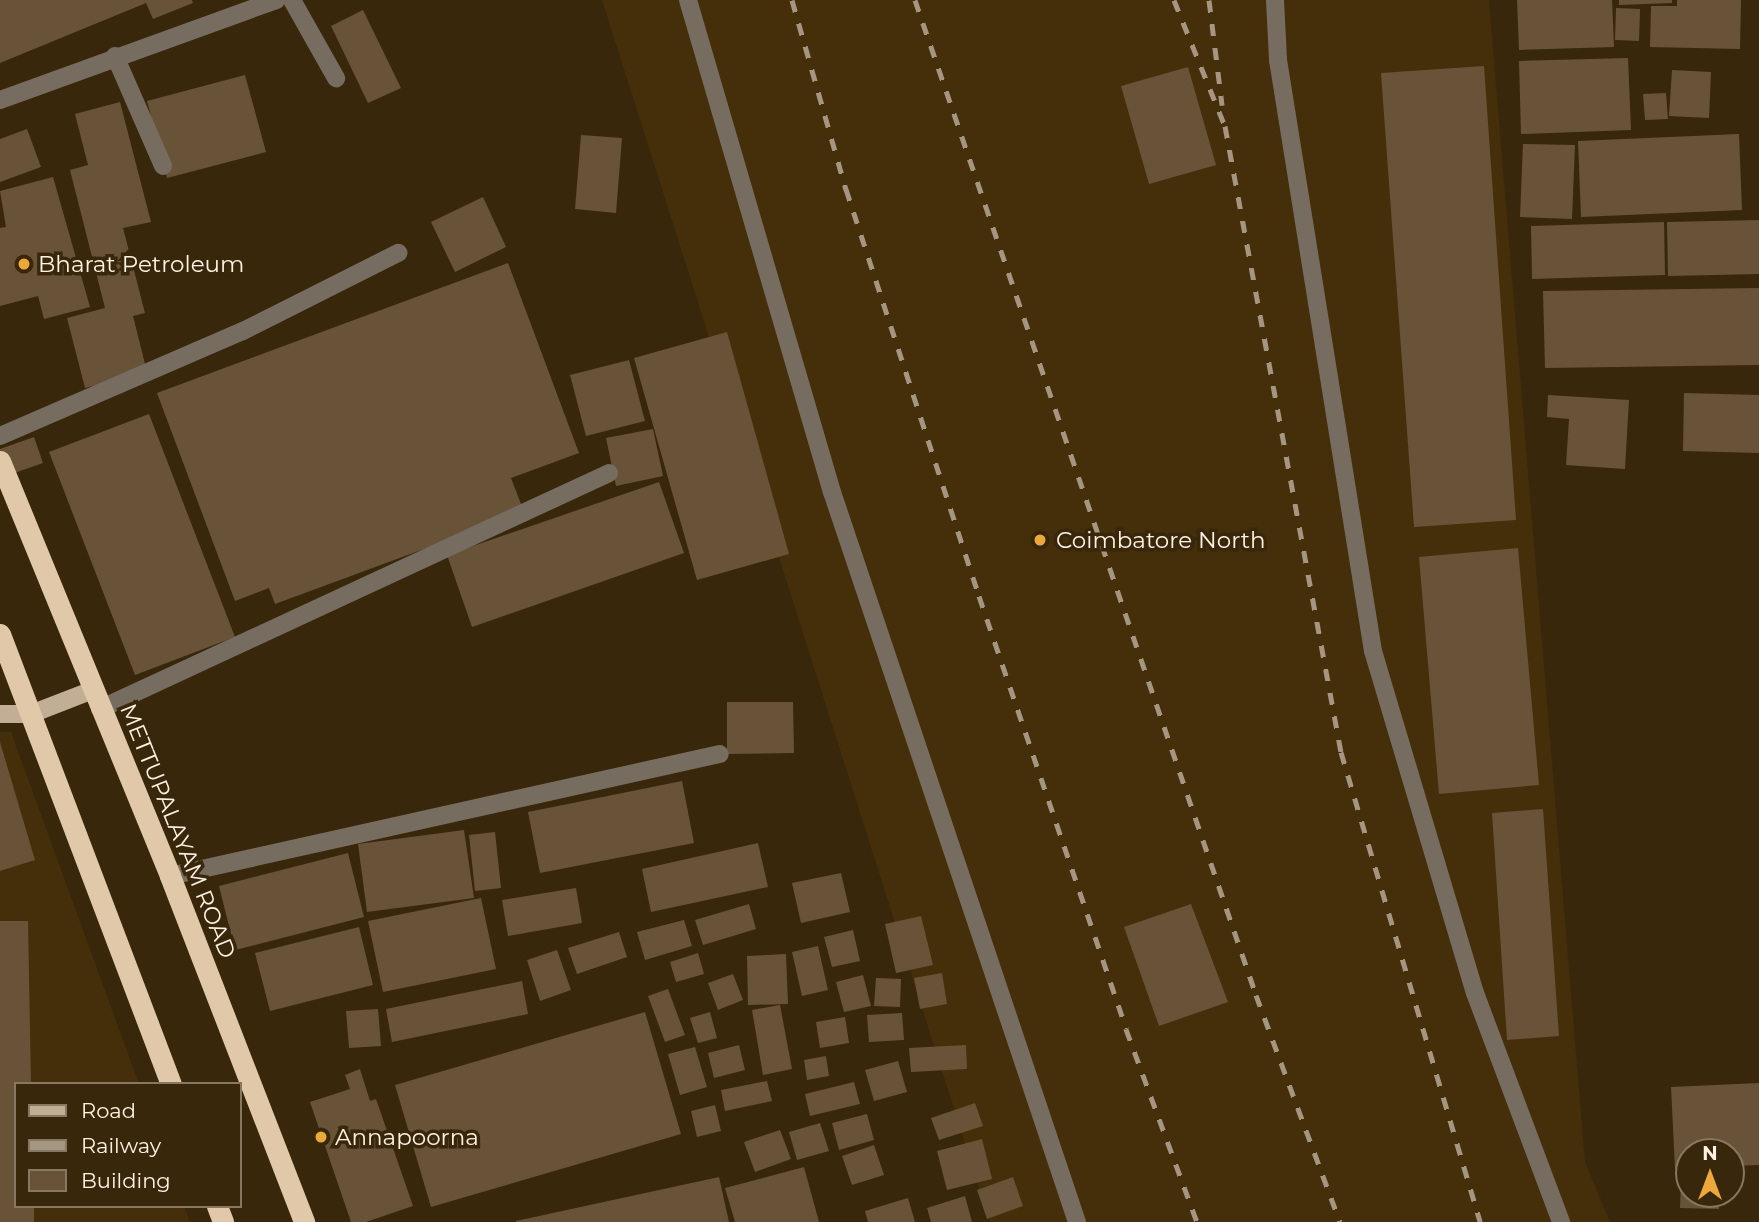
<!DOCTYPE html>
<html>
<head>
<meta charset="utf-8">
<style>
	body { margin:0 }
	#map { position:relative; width:1759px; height:1222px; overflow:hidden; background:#39270b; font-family:Montserrat,sans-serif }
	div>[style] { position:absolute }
	.built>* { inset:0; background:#452e0a }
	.building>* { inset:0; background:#685338 }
	.minor>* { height:18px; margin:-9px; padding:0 9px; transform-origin:9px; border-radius:9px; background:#766d60 }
	.major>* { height:18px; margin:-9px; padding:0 9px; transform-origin:9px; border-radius:9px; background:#c2ae95 }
	.highway>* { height:21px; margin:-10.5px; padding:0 10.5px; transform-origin:10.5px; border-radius:10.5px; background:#e0c8a9 }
	.rail>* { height:5px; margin-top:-2.5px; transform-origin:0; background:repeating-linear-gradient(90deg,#a59681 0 12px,transparent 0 24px) }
	.dots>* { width:19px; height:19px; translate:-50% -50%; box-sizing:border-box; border:4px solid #39270b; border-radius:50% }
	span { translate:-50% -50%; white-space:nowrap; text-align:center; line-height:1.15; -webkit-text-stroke:7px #39270b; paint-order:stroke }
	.poi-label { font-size:23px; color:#fff2e3 }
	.left { translate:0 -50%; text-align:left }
	.street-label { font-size:23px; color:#fff2e3 }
	.legend { position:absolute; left:14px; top:1082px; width:228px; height:126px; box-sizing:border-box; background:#39270b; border:2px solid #887861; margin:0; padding:9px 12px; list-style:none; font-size:21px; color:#fff2e3 }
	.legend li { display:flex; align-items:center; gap:14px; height:35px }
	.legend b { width:35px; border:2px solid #887861 }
	.north { position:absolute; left:1675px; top:1138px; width:70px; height:70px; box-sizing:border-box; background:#39270b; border:2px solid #887861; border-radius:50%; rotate:0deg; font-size:19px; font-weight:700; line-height:28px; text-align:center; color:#fff2e3 }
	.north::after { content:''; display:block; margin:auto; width:24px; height:32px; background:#eda83b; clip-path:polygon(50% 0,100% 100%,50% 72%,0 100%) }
</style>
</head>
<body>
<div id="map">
	<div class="built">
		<div style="clip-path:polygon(602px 0,1489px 0,1585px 1162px,1610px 1222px,990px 1222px)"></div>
		<div style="clip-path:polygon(0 732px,11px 732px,139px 1084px,16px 1084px,16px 1206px,184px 1206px,190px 1222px,0 1222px)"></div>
	</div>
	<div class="building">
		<div style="clip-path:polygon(0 0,192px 0,193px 3px,153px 19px,146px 3px,0 63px)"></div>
		<div style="clip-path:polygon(1517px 0,1612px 0,1614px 47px,1519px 50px)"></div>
		<div style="clip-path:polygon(1619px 0,1672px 0,1672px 3px,1619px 5px)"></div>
		<div style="clip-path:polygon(1677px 0,1741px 0,1740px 49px,1650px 47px,1651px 6px,1677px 6px)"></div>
		<div style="clip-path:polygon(1616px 8px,1640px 9px,1639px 41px,1615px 40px)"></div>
		<div style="clip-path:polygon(363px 10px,401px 88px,368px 103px,331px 26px)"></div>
		<div style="clip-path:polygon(1628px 58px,1631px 130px,1521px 134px,1519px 61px)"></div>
		<div style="clip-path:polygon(1484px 66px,1516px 520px,1414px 527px,1381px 73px)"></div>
		<div style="clip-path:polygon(1188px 67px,1216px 165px,1149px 184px,1121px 86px)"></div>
		<div style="clip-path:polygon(1672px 70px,1711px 72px,1709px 118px,1669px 116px)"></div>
		<div style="clip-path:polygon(245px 75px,266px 152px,167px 178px,147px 101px)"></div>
		<div style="clip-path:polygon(1666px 93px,1668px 119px,1645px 120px,1643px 94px)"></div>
		<div style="clip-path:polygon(120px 102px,151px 222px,123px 228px,145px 313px,133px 316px,147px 372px,85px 388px,67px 318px,105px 308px,70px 170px,88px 165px,75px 114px)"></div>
		<div style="clip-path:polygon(27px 129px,41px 167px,0 182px,0 139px)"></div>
		<div style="clip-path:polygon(1739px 134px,1742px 210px,1581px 217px,1578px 141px)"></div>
		<div style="clip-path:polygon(581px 135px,622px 138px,616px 213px,575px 209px)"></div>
		<div style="clip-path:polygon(1523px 144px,1575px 145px,1572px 219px,1520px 217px)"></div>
		<div style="clip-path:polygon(53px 177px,90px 307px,44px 319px,38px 296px,0 306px,0 228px,6px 227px,0 191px)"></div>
		<div style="clip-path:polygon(483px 197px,506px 247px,455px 272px,431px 222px)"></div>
		<div style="clip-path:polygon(1759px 220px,1759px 274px,1668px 276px,1667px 222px)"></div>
		<div style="clip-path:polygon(1664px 222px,1665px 275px,1532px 279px,1531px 226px)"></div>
		<div style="clip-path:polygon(508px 263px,579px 453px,511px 478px,524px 512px,275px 604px,269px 588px,235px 601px,157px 393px)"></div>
		<div style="clip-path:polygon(1759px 288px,1759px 365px,1545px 368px,1543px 291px)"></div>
		<div style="clip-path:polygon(727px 332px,789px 554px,697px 580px,634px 358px)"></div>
		<div style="clip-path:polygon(629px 360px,645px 421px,586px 436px,570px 375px)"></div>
		<div style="clip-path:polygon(1684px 393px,1759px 395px,1759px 453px,1683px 451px)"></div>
		<div style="clip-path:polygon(1548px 395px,1629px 400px,1625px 469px,1566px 465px,1569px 419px,1547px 417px)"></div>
		<div style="clip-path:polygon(149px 414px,235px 637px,135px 675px,49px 452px)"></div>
		<div style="clip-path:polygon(653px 429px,663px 476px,616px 486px,606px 438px)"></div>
		<div style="clip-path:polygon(34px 437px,43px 463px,0 478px,0 449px)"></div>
		<div style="clip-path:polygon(659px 482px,684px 553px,472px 627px,447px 555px)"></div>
		<div style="clip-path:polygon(1518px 548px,1539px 785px,1439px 794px,1419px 557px)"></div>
		<div style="clip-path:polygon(727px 702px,793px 702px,794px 753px,727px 754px)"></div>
		<div style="clip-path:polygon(0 742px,35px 860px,0 871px)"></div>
		<div style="clip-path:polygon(682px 781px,694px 843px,540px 873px,528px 812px)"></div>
		<div style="clip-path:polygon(1543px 809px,1559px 1036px,1507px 1040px,1492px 813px)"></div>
		<div style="clip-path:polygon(464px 830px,474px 898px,367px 912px,358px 844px)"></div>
		<div style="clip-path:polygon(495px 832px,501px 888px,475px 891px,469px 835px)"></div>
		<div style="clip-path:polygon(758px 843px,768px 887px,651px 912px,642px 869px)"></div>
		<div style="clip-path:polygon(348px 853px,364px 917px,235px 950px,219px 886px)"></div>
		<div style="clip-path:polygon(841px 873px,850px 912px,801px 923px,792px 883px)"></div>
		<div style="clip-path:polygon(576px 888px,582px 923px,508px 936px,502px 900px)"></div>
		<div style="clip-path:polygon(481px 898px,496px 969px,383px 992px,368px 921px)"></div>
		<div style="clip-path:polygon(749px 904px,756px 929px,703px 945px,695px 920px)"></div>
		<div style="clip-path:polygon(1191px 904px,1228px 1002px,1159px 1026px,1124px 927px)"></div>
		<div style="clip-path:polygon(921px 916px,933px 965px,896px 973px,885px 924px)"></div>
		<div style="clip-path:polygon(684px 920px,692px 946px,645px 960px,637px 932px)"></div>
		<div style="clip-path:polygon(0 921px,28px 921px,31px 1084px,16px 1084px,16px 1206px,34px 1206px,34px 1222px,0 1222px)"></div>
		<div style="clip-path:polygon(359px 927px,373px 985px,270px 1011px,255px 953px)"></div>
		<div style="clip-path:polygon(853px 930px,860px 961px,832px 967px,824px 937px)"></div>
		<div style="clip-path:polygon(619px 932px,627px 957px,577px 974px,568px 948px)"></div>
		<div style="clip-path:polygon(818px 946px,828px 990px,802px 996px,792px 952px)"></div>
		<div style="clip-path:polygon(557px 950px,571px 990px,540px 1001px,527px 960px)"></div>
		<div style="clip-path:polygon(698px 953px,704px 974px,676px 982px,670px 962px)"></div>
		<div style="clip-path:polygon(786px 954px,788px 1004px,748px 1005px,747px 956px)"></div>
		<div style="clip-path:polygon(942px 973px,947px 1004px,920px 1009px,914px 978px)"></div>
		<div style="clip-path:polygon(733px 974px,743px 1000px,718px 1010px,708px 983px)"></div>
		<div style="clip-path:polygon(863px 975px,871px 1006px,844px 1012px,836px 982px)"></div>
		<div style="clip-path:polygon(876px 978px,901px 979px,900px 1007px,874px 1006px)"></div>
		<div style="clip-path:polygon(522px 981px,528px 1014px,392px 1042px,386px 1009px)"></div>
		<div style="clip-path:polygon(668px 989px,685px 1035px,665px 1042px,648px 996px)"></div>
		<div style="clip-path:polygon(780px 1005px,792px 1069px,763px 1075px,752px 1010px)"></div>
		<div style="clip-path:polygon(378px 1009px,381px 1046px,349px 1048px,346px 1011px)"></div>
		<div style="clip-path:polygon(645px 1012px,681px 1134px,431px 1207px,395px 1085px)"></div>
		<div style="clip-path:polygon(710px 1012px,717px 1038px,698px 1043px,690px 1018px)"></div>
		<div style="clip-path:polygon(902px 1013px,904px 1040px,869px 1042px,867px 1015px)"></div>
		<div style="clip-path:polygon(845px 1017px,849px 1043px,820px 1048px,816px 1022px)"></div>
		<div style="clip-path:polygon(739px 1045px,745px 1070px,714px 1078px,708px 1053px)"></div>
		<div style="clip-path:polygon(966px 1045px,967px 1069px,911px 1072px,909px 1048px)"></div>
		<div style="clip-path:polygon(695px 1047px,707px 1087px,680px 1095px,668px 1054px)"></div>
		<div style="clip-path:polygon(826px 1056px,829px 1076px,807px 1080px,804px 1060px)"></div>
		<div style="clip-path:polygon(898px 1061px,907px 1092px,874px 1101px,865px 1070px)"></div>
		<div style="clip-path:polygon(360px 1069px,370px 1101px,376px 1099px,413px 1206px,366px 1222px,351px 1222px,310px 1102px,350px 1089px,345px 1075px)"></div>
		<div style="clip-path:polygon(767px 1081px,772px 1101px,725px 1111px,721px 1090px)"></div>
		<div style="clip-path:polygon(854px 1082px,860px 1104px,810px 1116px,805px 1094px)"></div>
		<div style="clip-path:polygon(1759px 1083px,1759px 1165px,1731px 1166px,1731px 1152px,1689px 1152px,1689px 1168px,1675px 1169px,1671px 1087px)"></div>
		<div style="clip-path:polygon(975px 1103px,983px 1126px,939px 1140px,931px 1118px)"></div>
		<div style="clip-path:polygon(715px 1105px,721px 1131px,697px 1137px,691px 1111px)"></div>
		<div style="clip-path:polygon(867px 1114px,874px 1140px,839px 1150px,832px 1123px)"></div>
		<div style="clip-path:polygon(820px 1123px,829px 1151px,797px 1160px,789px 1132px)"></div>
		<div style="clip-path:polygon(780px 1130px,791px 1159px,755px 1172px,744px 1142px)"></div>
		<div style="clip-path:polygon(982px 1139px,992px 1179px,947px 1190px,937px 1151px)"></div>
		<div style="clip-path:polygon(874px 1145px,884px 1175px,852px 1185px,842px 1156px)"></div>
		<div style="clip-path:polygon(804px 1167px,819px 1222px,735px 1222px,725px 1188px)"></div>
		<div style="clip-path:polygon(719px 1177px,729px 1222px,516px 1222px,516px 1221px)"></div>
		<div style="clip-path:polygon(1013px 1177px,1023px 1206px,987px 1219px,977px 1190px)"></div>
		<div style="clip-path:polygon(1681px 1180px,1689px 1181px,1689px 1194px,1719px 1194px,1719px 1209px,1680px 1208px)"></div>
		<div style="clip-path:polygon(965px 1196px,972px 1222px,931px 1222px,927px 1208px)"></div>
		<div style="clip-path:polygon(908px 1198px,915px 1222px,868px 1222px,865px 1211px)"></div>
	</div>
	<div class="minor">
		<div style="left:292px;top:0;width:90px;rotate:60.6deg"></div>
		<div style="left:688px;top:0;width:513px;rotate:73.69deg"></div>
		<div style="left:832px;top:492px;width:770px;rotate:71.45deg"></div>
		<div style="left:1275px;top:0;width:60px;rotate:87.1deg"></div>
		<div style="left:1278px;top:60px;width:599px;rotate:80.87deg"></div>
		<div style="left:1373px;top:651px;width:357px;rotate:73.4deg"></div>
		<div style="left:1475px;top:993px;width:245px;rotate:69.4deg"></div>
		<div style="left:115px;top:56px;width:120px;rotate:66.4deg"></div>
		<div style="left:0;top:100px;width:294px;rotate:-19.9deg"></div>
		<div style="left:0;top:436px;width:265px;rotate:-23.4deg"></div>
		<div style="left:243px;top:331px;width:174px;rotate:-26.7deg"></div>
		<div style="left:100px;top:709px;width:561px;rotate:-24.87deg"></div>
		<div style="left:170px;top:876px;width:563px;rotate:-12.51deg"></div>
	</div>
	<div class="major">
		<div style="left:0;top:714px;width:31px"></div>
		<div style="left:31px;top:714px;width:66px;rotate:-21.2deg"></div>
	</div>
	<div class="highway">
		<div style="left:0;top:461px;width:448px;rotate:67.7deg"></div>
		<div style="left:170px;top:876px;width:371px;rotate:68.8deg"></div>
		<div style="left:0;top:634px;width:481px;rotate:69.2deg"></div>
		<div style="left:217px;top:1206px;width:17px;rotate:69deg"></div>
	</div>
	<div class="rail">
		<div style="left:792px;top:0;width:197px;rotate:74.1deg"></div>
		<div style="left:846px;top:189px;width:428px;rotate:71.9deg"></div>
		<div style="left:979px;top:596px;width:457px;rotate:71.2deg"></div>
		<div style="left:1126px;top:1029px;width:206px;rotate:69.8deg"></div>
		<div style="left:915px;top:0;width:1052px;rotate:71.08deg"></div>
		<div style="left:1256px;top:995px;width:242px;rotate:69.7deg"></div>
		<div style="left:1174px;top:0;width:136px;rotate:68deg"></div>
		<div style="left:1225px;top:126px;width:637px;rotate:79.5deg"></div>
		<div style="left:1341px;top:752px;width:490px;rotate:73.5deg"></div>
		<div style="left:1209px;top:0;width:106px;rotate:82.9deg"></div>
	</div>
	<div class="dots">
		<div style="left:24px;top:264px;background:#eda83b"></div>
		<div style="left:1040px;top:540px;background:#eda83b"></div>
		<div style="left:321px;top:1137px;background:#eda83b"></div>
	</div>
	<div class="poi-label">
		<span class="left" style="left:38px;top:264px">Bharat Petroleum</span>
		<span class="left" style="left:1056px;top:540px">Coimbatore North</span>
		<span class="left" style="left:335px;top:1137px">Annapoorna</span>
	</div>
	<div class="street-label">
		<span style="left:178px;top:831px;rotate:68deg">METTUPALAYAM ROAD</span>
	</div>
	<ul class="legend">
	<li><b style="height:9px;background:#c2ae95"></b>Road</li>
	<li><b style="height:9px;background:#a59681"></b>Railway</li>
	<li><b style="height:19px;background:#685338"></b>Building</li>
	</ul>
	<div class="north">N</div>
</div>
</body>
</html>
